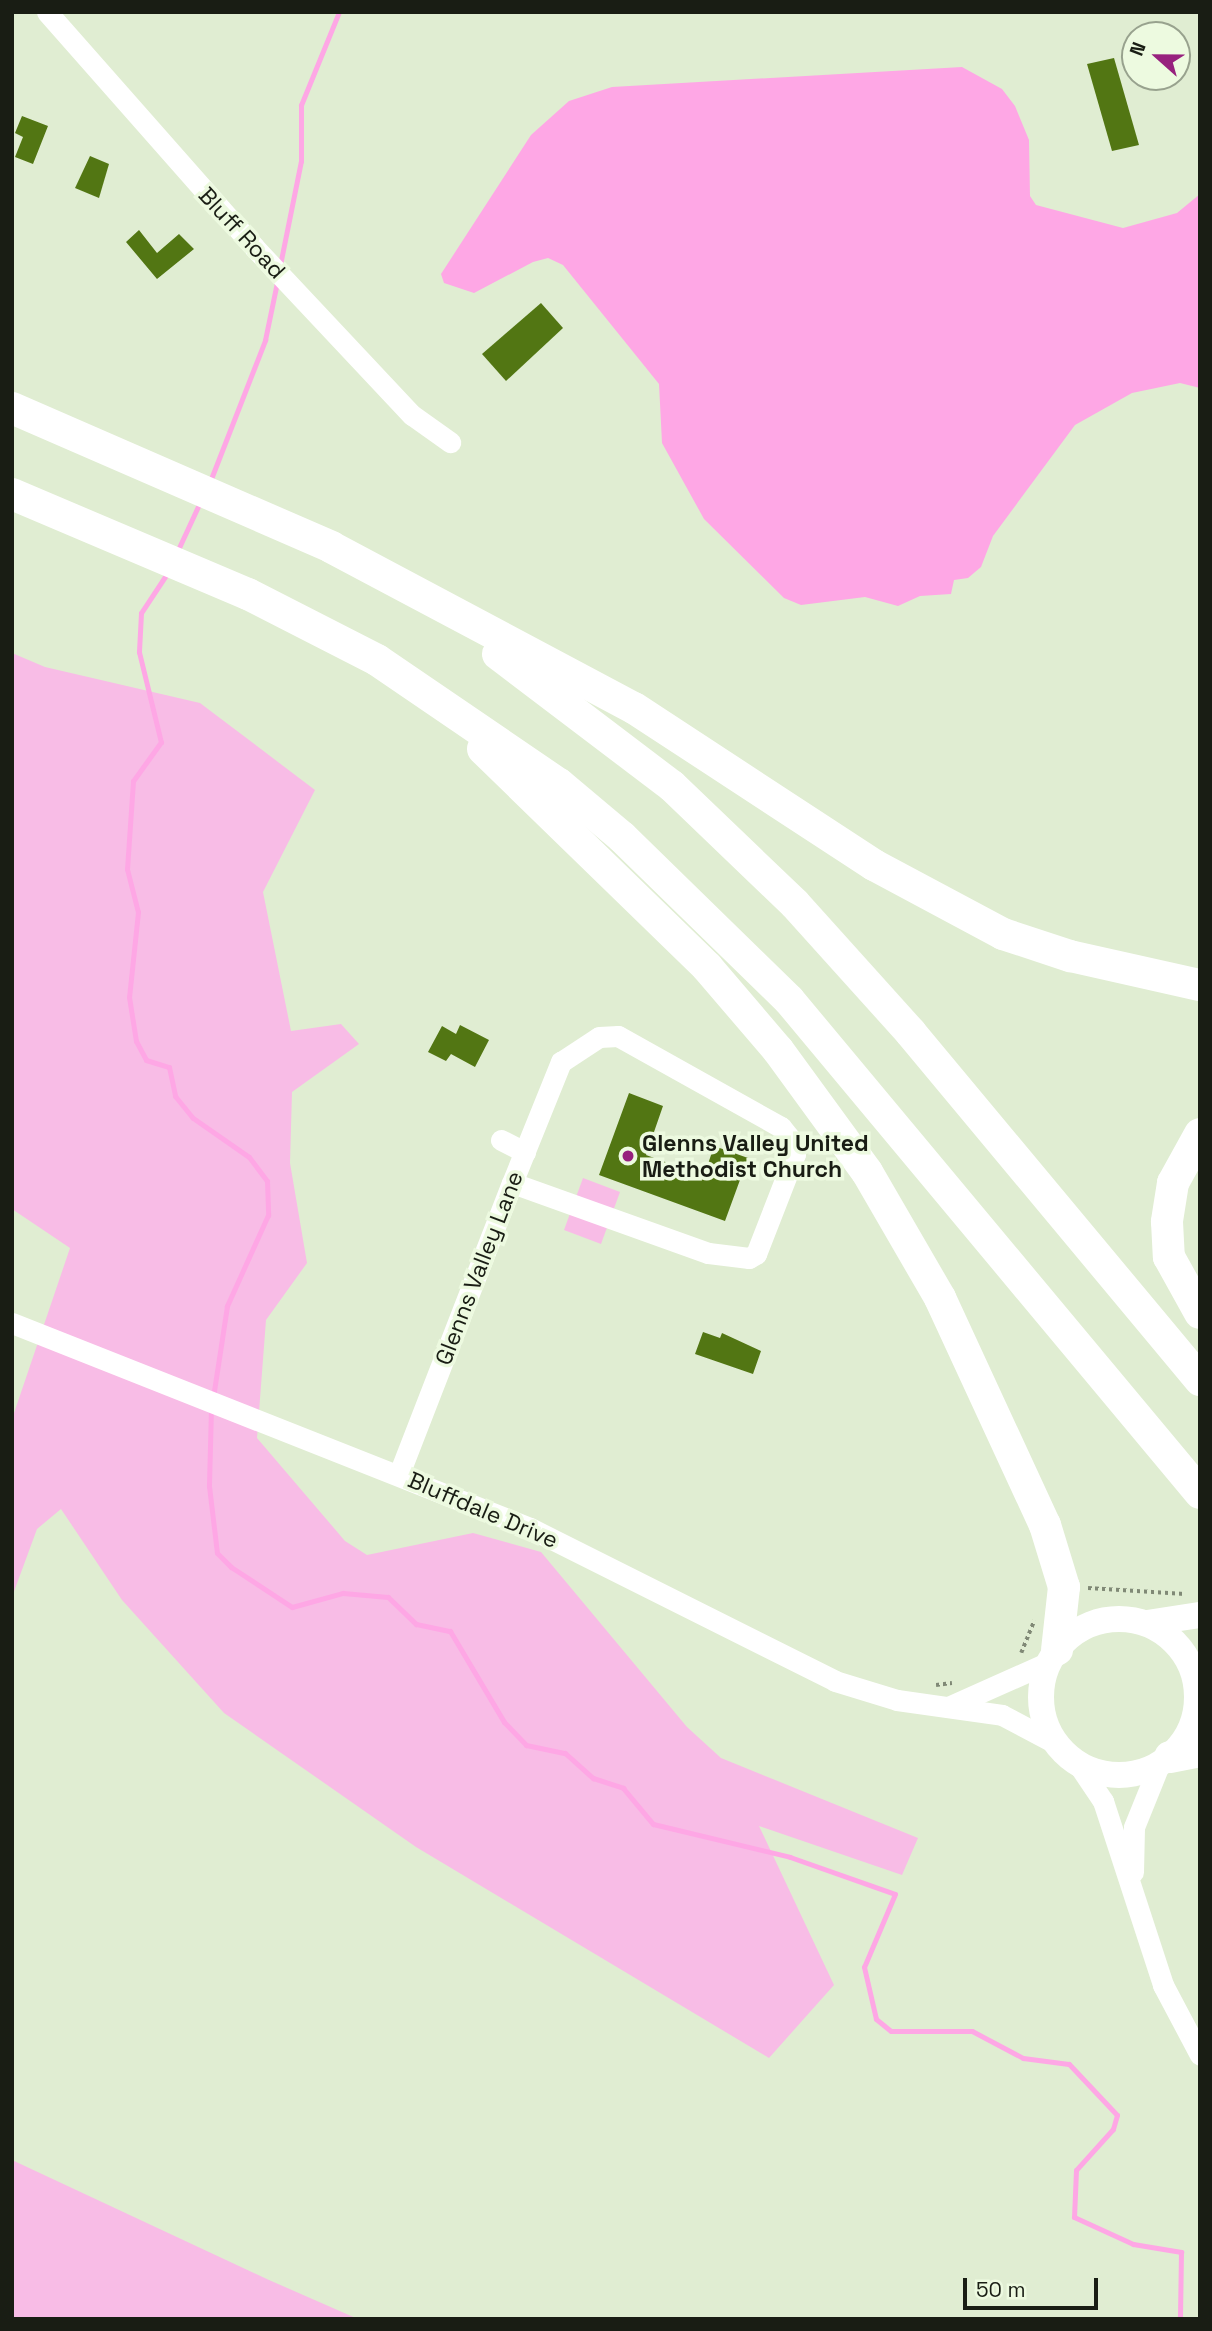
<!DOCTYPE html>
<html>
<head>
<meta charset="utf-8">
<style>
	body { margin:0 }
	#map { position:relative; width:1212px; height:2331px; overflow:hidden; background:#e0edd2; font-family:"Space Grotesk",sans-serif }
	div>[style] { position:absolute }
	.green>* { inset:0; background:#f8bce6 }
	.water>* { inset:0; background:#fea7e5 }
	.stream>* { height:5px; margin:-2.5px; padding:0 2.5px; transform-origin:2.5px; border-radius:2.5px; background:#fea7e5 }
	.building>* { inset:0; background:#527613 }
	.path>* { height:3.5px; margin-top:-1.75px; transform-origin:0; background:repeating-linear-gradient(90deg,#808976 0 3.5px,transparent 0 7px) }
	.minor>* { height:21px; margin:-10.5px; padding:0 10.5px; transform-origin:10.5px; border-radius:10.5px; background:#fff }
	.major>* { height:26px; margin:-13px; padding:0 13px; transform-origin:13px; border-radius:13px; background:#fff }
	.major>.ring { margin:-13px; padding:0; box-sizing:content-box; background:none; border:26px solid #fff; border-radius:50% }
	.highway>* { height:32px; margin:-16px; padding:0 16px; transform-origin:16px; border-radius:16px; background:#fff }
	.dots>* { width:19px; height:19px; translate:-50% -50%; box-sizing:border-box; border:4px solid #edfae0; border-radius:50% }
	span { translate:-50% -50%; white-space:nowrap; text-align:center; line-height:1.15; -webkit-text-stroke:7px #edfae0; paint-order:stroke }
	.street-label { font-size:23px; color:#191d14 }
	.poi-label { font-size:23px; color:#191d14; font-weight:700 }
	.left { translate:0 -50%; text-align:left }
	.frame { position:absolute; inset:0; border:14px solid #191d14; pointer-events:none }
	.north { position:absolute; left:1121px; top:21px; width:70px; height:70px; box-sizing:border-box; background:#edfae0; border:2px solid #98a28e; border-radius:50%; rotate:291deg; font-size:19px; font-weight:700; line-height:28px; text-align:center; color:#191d14 }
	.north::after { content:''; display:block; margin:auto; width:24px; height:32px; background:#97217e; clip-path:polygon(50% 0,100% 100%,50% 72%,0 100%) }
	.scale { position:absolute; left:963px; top:2278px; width:135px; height:32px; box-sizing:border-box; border:4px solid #191d14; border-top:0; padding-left:9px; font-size:21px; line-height:24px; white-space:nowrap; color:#191d14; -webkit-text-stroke:5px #edfae0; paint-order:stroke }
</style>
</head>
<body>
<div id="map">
	<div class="green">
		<div style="clip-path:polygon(12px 653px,45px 667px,200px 703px,315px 790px,263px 892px,291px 1031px,341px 1024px,359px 1044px,292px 1092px,290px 1163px,307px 1263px,266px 1320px,257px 1438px,345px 1541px,367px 1555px,473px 1533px,541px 1552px,687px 1727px,721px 1758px,918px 1838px,902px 1875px,759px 1826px,834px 1985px,769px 2058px,416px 1847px,224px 1713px,122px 1600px,61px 1509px,37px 1529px,12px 1597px,12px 1419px,70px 1248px,12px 1209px)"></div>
		<div style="clip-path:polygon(583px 1178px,620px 1192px,601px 1244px,564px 1230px)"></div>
		<div style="clip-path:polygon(12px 2160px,269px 2280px,358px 2319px,12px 2319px)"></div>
	</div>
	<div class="water">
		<div style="clip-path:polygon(962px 67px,1002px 89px,1015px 106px,1029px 140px,1030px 196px,1036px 205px,1123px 228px,1177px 213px,1200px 194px,1200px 388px,1180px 383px,1132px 393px,1075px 425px,993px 536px,981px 567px,968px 578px,954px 580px,951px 594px,920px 596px,898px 606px,865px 597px,801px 605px,784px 598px,704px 519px,662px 443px,659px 384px,563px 265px,548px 258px,533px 262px,474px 293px,444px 283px,441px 274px,531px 135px,569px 101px,612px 87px)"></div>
	</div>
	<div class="stream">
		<div style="left:280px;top:265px;width:106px;rotate:-78.6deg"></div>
		<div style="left:301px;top:161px;width:56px;rotate:-90deg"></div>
		<div style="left:301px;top:105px;width:100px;rotate:-67.8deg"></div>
		<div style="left:209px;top:484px;width:155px;rotate:-68.7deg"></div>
		<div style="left:265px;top:340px;width:59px;rotate:-78.3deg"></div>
		<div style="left:176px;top:554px;width:57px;rotate:-65.2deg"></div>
		<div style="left:168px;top:572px;width:49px;rotate:123.4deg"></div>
		<div style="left:141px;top:613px;width:39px;rotate:93deg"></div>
		<div style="left:139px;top:652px;width:93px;rotate:76.3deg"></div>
		<div style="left:161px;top:742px;width:48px;rotate:125.7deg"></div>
		<div style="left:133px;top:781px;width:88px;rotate:93.9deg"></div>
		<div style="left:127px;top:869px;width:44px;rotate:75.7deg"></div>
		<div style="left:138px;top:912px;width:85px;rotate:96deg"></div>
		<div style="left:129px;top:997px;width:45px;rotate:81deg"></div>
		<div style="left:136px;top:1041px;width:21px;rotate:62deg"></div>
		<div style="left:146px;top:1060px;width:24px;rotate:17deg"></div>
		<div style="left:169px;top:1067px;width:30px;rotate:78deg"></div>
		<div style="left:175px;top:1096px;width:28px;rotate:51deg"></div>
		<div style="left:193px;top:1118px;width:68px;rotate:34.9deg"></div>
		<div style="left:249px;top:1157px;width:30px;rotate:53deg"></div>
		<div style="left:267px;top:1181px;width:34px;rotate:88deg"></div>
		<div style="left:268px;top:1215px;width:100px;rotate:114.3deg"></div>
		<div style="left:227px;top:1306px;width:93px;rotate:98.7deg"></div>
		<div style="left:211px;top:1408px;width:78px;rotate:91.5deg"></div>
		<div style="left:209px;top:1486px;width:67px;rotate:83.2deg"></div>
		<div style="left:217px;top:1553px;width:20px;rotate:45deg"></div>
		<div style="left:231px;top:1567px;width:73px;rotate:33.3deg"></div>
		<div style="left:292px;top:1607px;width:53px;rotate:-15.4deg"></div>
		<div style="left:343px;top:1593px;width:45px;rotate:5.1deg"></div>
		<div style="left:388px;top:1597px;width:39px;rotate:44deg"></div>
		<div style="left:416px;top:1624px;width:35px;rotate:12deg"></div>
		<div style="left:450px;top:1631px;width:106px;rotate:59.3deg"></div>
		<div style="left:504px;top:1722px;width:32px;rotate:46deg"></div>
		<div style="left:526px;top:1745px;width:40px;rotate:12deg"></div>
		<div style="left:565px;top:1753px;width:38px;rotate:42deg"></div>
		<div style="left:593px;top:1778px;width:32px;rotate:18deg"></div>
		<div style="left:623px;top:1788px;width:47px;rotate:50.2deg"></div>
		<div style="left:653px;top:1824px;width:141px;rotate:13.5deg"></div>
		<div style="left:790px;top:1857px;width:111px;rotate:19.4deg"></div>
		<div style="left:895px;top:1894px;width:79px;rotate:113deg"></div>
		<div style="left:864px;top:1967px;width:53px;rotate:77deg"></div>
		<div style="left:876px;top:2019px;width:19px;rotate:39deg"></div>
		<div style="left:891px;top:2031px;width:81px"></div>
		<div style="left:972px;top:2031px;width:58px;rotate:27.9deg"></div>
		<div style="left:1023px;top:2058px;width:46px;rotate:7.4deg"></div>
		<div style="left:1069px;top:2064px;width:70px;rotate:46.7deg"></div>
		<div style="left:1117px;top:2115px;width:15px;rotate:106deg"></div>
		<div style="left:1113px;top:2129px;width:55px;rotate:132.1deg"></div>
		<div style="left:1076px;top:2170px;width:47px;rotate:92.4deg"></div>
		<div style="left:1074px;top:2217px;width:65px;rotate:24.6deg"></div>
		<div style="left:1133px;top:2244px;width:49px;rotate:9.5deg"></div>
		<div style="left:1181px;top:2252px;width:67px;rotate:90.9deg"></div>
	</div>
	<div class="building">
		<div style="clip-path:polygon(1114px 58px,1139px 145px,1112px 151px,1087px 64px)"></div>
		<div style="clip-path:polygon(22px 116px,48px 126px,33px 164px,15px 157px,23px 137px,15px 133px)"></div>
		<div style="clip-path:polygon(90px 156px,109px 164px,99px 198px,75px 188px)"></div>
		<div style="clip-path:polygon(139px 230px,157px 253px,179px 234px,194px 249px,157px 279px,126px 242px)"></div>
		<div style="clip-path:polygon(541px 303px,563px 328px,506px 381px,482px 354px)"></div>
		<div style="clip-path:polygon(460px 1025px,489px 1040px,475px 1067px,451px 1054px,446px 1061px,428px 1052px,442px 1026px,456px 1034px)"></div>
		<div style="clip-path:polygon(629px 1093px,663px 1106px,646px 1155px,704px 1176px,714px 1146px,748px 1158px,725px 1221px,599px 1175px)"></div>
		<div style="clip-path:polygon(703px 1332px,720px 1338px,722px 1333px,761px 1351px,753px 1374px,695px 1354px)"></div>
	</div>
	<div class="path">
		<div style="left:1088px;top:1588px;width:97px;rotate:3.5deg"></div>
		<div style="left:1021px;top:1653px;width:35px;rotate:-68deg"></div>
		<div style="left:936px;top:1685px;width:16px;rotate:-7deg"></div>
	</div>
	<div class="minor">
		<div style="left:47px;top:12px;width:313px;rotate:48.6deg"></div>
		<div style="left:254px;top:247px;width:231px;rotate:46.8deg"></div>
		<div style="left:412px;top:415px;width:47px;rotate:35.4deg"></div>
		<div style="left:501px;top:1140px;width:27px;rotate:27deg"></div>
		<div style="left:12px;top:1323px;width:557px;rotate:21.59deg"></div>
		<div style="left:530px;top:1528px;width:341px;rotate:26.6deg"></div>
		<div style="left:835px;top:1681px;width:65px;rotate:17deg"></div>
		<div style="left:897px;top:1700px;width:106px;rotate:8.1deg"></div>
		<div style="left:1002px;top:1715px;width:62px;rotate:27.8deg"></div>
		<div style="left:399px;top:1474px;width:312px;rotate:-68.8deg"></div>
		<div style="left:512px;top:1183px;width:131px;rotate:-68deg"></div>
		<div style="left:561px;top:1062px;width:45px;rotate:-33.3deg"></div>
		<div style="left:599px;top:1037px;width:19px;rotate:-3deg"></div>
		<div style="left:618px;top:1036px;width:187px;rotate:29.2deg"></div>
		<div style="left:781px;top:1127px;width:21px;rotate:51deg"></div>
		<div style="left:794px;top:1143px;width:11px;rotate:85deg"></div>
		<div style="left:795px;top:1154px;width:107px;rotate:111.3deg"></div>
		<div style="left:756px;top:1254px;width:8px;rotate:150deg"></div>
		<div style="left:749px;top:1258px;width:41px;rotate:-173deg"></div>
		<div style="left:708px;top:1253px;width:208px;rotate:-160.3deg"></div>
		<div style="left:948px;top:1707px;width:111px;rotate:-24deg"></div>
		<div style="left:1078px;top:1764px;width:45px;rotate:56deg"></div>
		<div style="left:1103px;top:1801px;width:194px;rotate:71.9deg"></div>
		<div style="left:1163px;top:1985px;width:79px;rotate:62.1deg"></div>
		<div style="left:1133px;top:1872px;width:45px;rotate:-88.7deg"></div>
		<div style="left:1134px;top:1827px;width:67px;rotate:-68deg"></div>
	</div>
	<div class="major">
		<div class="ring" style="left:1041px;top:1619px;width:130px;height:130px"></div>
		<div style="left:1147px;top:1623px;width:54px;rotate:-8.6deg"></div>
	</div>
	<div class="highway">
		<div style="left:12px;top:408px;width:348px;rotate:23.5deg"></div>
		<div style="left:331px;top:547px;width:343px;rotate:28deg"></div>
		<div style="left:634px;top:708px;width:287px;rotate:33.2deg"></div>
		<div style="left:874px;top:865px;width:146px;rotate:28.1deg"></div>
		<div style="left:1003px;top:934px;width:71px;rotate:18.2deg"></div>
		<div style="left:1070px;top:956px;width:133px;rotate:12.6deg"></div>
		<div style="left:12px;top:494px;width:256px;rotate:23deg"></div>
		<div style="left:248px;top:594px;width:145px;rotate:27.1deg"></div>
		<div style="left:377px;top:660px;width:220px;rotate:34.3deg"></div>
		<div style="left:559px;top:784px;width:82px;rotate:40.1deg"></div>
		<div style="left:622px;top:837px;width:233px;rotate:44.3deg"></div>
		<div style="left:789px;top:1000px;width:642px;rotate:50.18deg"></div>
		<div style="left:498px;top:654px;width:218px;rotate:37.2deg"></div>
		<div style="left:672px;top:786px;width:170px;rotate:43.8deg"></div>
		<div style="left:795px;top:904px;width:173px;rotate:48deg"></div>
		<div style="left:911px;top:1033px;width:452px;rotate:50.2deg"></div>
		<div style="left:483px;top:749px;width:313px;rotate:44.2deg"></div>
		<div style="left:707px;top:967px;width:109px;rotate:49.5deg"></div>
		<div style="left:778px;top:1050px;width:151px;rotate:53.9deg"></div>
		<div style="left:867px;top:1172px;width:146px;rotate:59.9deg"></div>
		<div style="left:940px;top:1298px;width:250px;rotate:65.2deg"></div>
		<div style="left:1045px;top:1525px;width:65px;rotate:73deg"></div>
		<div style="left:1064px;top:1587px;width:63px;rotate:96.3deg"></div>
		<div style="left:1200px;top:1134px;width:56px;rotate:118.9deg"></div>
		<div style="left:1173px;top:1183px;width:39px;rotate:99deg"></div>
		<div style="left:1167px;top:1222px;width:35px;rotate:87deg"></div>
		<div style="left:1169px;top:1257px;width:64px;rotate:61deg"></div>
		<div style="left:1170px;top:1757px;width:31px;rotate:-11deg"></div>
	</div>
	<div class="dots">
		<div style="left:628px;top:1156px;background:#97217e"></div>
	</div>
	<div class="street-label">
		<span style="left:242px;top:233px;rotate:47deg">Bluff Road</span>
		<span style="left:479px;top:1268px;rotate:-69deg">Glenns Valley Lane</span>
		<span style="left:483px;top:1510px;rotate:23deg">Bluffdale Drive</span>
	</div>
	<div class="poi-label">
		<span class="left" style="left:642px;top:1156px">Glenns Valley United<br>Methodist Church</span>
	</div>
	<div class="frame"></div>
	<div class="north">N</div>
	<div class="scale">50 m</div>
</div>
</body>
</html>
